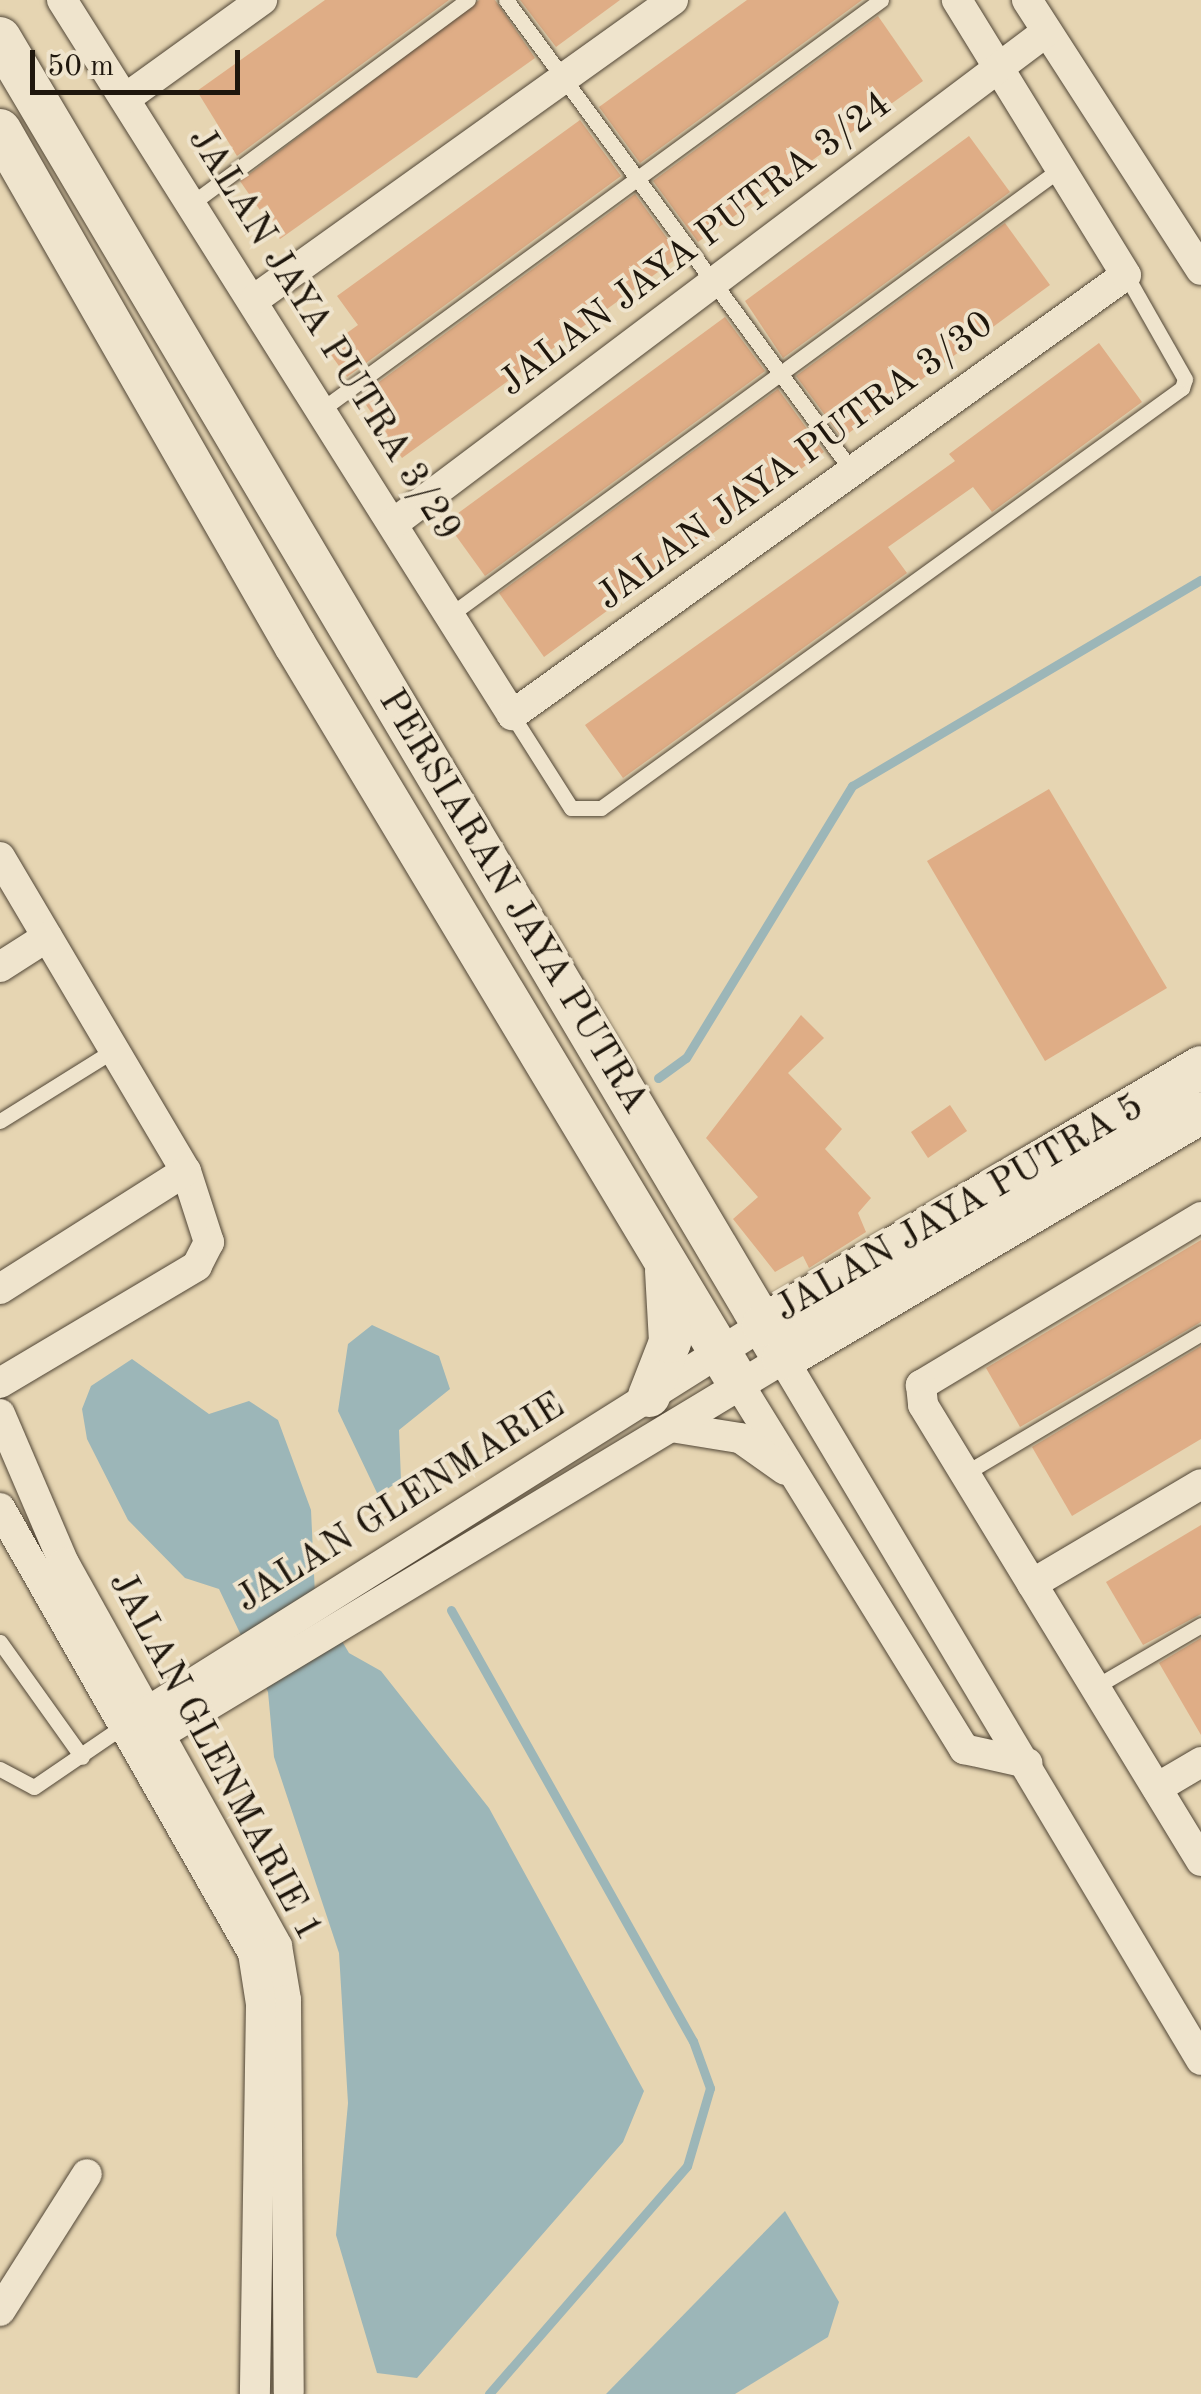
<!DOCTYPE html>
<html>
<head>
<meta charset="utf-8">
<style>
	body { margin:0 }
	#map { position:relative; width:1201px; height:2394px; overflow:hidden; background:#e6d5b2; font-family:"Old Standard TT",serif }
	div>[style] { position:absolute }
	.water>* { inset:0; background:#9cb6b8 }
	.stream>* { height:9px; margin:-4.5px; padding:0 4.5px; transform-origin:4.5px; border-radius:4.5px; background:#9cb6b8 }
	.building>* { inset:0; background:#dfad86 }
	.roads { filter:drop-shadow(0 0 2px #514636) drop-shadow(0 0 2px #514636) }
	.lane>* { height:15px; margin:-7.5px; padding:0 7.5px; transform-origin:7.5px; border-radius:7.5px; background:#efe4cd }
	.street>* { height:30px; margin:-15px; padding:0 15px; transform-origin:15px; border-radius:15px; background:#efe4cd }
	.secondary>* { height:42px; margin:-21px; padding:0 21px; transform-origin:21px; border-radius:21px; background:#efe4cd }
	span { translate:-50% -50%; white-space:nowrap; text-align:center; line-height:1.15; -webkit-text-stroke:8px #efe4cd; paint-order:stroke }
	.street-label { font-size:38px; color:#1f170d }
	.scale { position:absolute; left:30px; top:50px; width:210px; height:45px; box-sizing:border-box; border:5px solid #1f170d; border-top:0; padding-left:12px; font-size:30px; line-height:35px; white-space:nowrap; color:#1f170d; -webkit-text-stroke:8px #efe4cd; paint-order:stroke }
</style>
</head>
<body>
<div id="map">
	<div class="water">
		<div style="clip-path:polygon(372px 1325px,439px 1356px,450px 1389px,399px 1430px,401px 1480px,378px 1495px,338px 1411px,348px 1344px)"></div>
		<div style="clip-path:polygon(132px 1359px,209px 1414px,249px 1401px,278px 1420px,311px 1510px,315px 1595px,349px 1653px,381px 1671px,489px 1808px,644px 2091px,623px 2142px,417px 2378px,377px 2373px,336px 2235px,348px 2103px,339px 1953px,274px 1757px,268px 1692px,219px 1589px,185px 1578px,128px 1520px,87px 1439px,82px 1409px,91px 1386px)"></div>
		<div style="clip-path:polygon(785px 2211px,839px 2302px,828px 2337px,735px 2394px,606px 2394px)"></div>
	</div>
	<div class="stream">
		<div style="left:658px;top:1078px;width:34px;rotate:-36deg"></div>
		<div style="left:686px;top:1058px;width:319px;rotate:-58.6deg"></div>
		<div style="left:852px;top:786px;width:405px;rotate:-30.6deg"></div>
		<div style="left:451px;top:1610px;width:494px;rotate:60.7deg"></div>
		<div style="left:693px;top:2041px;width:50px;rotate:70.1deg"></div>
		<div style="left:710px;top:2088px;width:81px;rotate:106.4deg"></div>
		<div style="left:687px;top:2166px;width:302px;rotate:131deg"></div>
	</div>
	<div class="building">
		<div style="clip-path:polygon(325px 0,449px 0,237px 156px,197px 91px)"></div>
		<div style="clip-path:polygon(479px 0,495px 0,535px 58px,280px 239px,240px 181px)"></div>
		<div style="clip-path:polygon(520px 0,620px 0,556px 47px)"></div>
		<div style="clip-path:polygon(747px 0,862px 0,640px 163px,599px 107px)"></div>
		<div style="clip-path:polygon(878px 16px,923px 81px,698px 242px,653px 181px)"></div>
		<div style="clip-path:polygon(580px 120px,621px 176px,347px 377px,326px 348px,358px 325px,337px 296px)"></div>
		<div style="clip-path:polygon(969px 136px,1010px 192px,783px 358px,745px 301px)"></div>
		<div style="clip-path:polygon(635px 194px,680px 256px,402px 458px,360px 396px)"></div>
		<div style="clip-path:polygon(1005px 223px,1050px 285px,842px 438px,796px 376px)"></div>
		<div style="clip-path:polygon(725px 317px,765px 371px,485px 576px,446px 522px)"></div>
		<div style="clip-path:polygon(1099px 343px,1142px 402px,992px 512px,973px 487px,888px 547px,907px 573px,623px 778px,585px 725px,955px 461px,949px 454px)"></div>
		<div style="clip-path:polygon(778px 389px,824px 452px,544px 657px,499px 593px)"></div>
		<div style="clip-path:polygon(1049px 789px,1167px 988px,1045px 1061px,927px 861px)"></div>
		<div style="clip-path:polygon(801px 1015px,824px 1038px,788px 1073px,842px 1129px,825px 1149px,871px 1198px,858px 1213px,866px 1232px,809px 1268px,803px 1256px,775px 1272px,733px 1219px,758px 1197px,706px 1138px)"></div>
		<div style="clip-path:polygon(950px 1105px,967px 1131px,928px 1158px,911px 1132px)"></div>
		<div style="clip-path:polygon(1201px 1240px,1201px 1322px,1020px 1427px,986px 1368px)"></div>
		<div style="clip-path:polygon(1201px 1346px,1201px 1439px,1072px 1516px,1032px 1447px)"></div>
		<div style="clip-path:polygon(1201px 1525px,1201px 1614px,1143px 1645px,1106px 1582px)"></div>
		<div style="clip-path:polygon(1201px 1638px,1201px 1735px,1159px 1663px)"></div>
	</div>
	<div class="roads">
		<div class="lane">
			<div style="left:506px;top:0;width:584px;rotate:53.7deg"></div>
			<div style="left:195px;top:201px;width:339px;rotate:-36.4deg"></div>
			<div style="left:321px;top:410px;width:694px;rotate:-36.21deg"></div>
			<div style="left:450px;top:615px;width:756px;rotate:-36.17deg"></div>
			<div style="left:512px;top:715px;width:110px;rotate:57.6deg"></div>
			<div style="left:571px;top:808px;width:30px"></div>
			<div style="left:601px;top:808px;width:717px;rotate:-35.86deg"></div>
			<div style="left:1182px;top:388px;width:9px;rotate:-72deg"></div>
			<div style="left:1185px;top:379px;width:120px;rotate:-119.6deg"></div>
			<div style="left:0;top:1121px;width:134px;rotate:-31.9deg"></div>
			<div style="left:964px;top:1474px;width:276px;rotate:-30.7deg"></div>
			<div style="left:0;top:1642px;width:141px;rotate:54.5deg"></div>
			<div style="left:1095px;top:1687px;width:123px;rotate:-30.3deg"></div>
			<div style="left:0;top:1769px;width:38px;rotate:28deg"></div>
			<div style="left:34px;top:1787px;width:110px;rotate:-34.3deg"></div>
		</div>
		<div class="street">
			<div style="left:62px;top:0;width:845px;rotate:57.81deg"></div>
			<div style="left:512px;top:715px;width:755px;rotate:-35.63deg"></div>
			<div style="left:1126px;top:275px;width:323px;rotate:-121.6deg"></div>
			<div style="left:1027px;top:0;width:321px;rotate:57.2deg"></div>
			<div style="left:126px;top:98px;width:168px;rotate:-35.8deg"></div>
			<div style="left:255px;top:299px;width:514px;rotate:-35.58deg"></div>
			<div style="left:394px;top:523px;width:816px;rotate:-36.98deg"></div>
			<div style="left:0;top:857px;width:365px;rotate:59.4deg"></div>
			<div style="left:186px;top:1171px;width:75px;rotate:72.1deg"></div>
			<div style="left:209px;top:1242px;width:27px;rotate:117deg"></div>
			<div style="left:197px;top:1266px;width:229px;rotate:149.3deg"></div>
			<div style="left:0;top:967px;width:56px;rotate:-32.6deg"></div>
			<div style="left:1201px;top:1217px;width:327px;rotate:149deg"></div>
			<div style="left:921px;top:1385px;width:20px;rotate:84deg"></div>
			<div style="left:923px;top:1405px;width:534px;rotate:58.63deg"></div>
			<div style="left:0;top:1289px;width:220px;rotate:-32.4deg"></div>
			<div style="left:740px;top:1386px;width:427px;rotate:58.3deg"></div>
			<div style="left:964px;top:1749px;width:65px;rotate:12.5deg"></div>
			<div style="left:0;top:1414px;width:162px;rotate:66.8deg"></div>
			<div style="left:64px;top:1563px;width:438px;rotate:60.9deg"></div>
			<div style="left:277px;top:1946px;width:55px;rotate:80.5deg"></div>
			<div style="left:286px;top:2000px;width:392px;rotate:89.6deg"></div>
			<div style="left:671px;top:1427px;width:70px;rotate:9.1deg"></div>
			<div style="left:740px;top:1438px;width:55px;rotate:35.4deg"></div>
			<div style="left:0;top:1508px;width:512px;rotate:60.38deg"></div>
			<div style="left:253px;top:1953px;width:52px;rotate:81.1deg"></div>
			<div style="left:261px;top:2004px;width:390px;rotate:90.9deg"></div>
			<div style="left:1032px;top:1584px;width:196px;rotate:-30.6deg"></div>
			<div style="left:139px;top:1717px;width:737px;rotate:-32.14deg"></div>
			<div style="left:141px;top:1746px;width:750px;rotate:-31.08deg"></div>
			<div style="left:783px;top:1359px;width:816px;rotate:59.19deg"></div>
			<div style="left:1157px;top:1788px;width:51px;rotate:-30.6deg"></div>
			<div style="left:0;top:2311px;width:162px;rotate:-57.6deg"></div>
		</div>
		<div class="secondary">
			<div style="left:0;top:38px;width:1536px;rotate:59.34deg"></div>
			<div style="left:783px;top:1359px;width:485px;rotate:-30.5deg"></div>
			<div style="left:0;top:130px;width:594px;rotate:60.2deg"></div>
			<div style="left:295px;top:645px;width:864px;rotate:59.01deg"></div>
			<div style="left:763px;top:1325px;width:508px;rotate:-30.5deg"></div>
			<div style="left:649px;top:1396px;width:58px;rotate:-68.7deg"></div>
			<div style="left:670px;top:1342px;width:72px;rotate:-93.2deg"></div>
		</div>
	</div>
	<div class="street-label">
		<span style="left:696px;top:245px;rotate:-37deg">JALAN JAYA PUTRA 3/24</span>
		<span style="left:323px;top:335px;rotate:58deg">JALAN JAYA PUTRA 3/29</span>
		<span style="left:796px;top:462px;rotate:-36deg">JALAN JAYA PUTRA 3/30</span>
		<span style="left:512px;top:902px;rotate:59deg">PERSIARAN JAYA PUTRA</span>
		<span style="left:960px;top:1209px;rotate:-30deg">JALAN JAYA PUTRA 5</span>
		<span style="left:401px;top:1504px;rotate:-32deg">JALAN GLENMARIE</span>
		<span style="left:214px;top:1757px;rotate:62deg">JALAN GLENMARIE 1</span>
	</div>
	<div class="scale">50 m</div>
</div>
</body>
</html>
